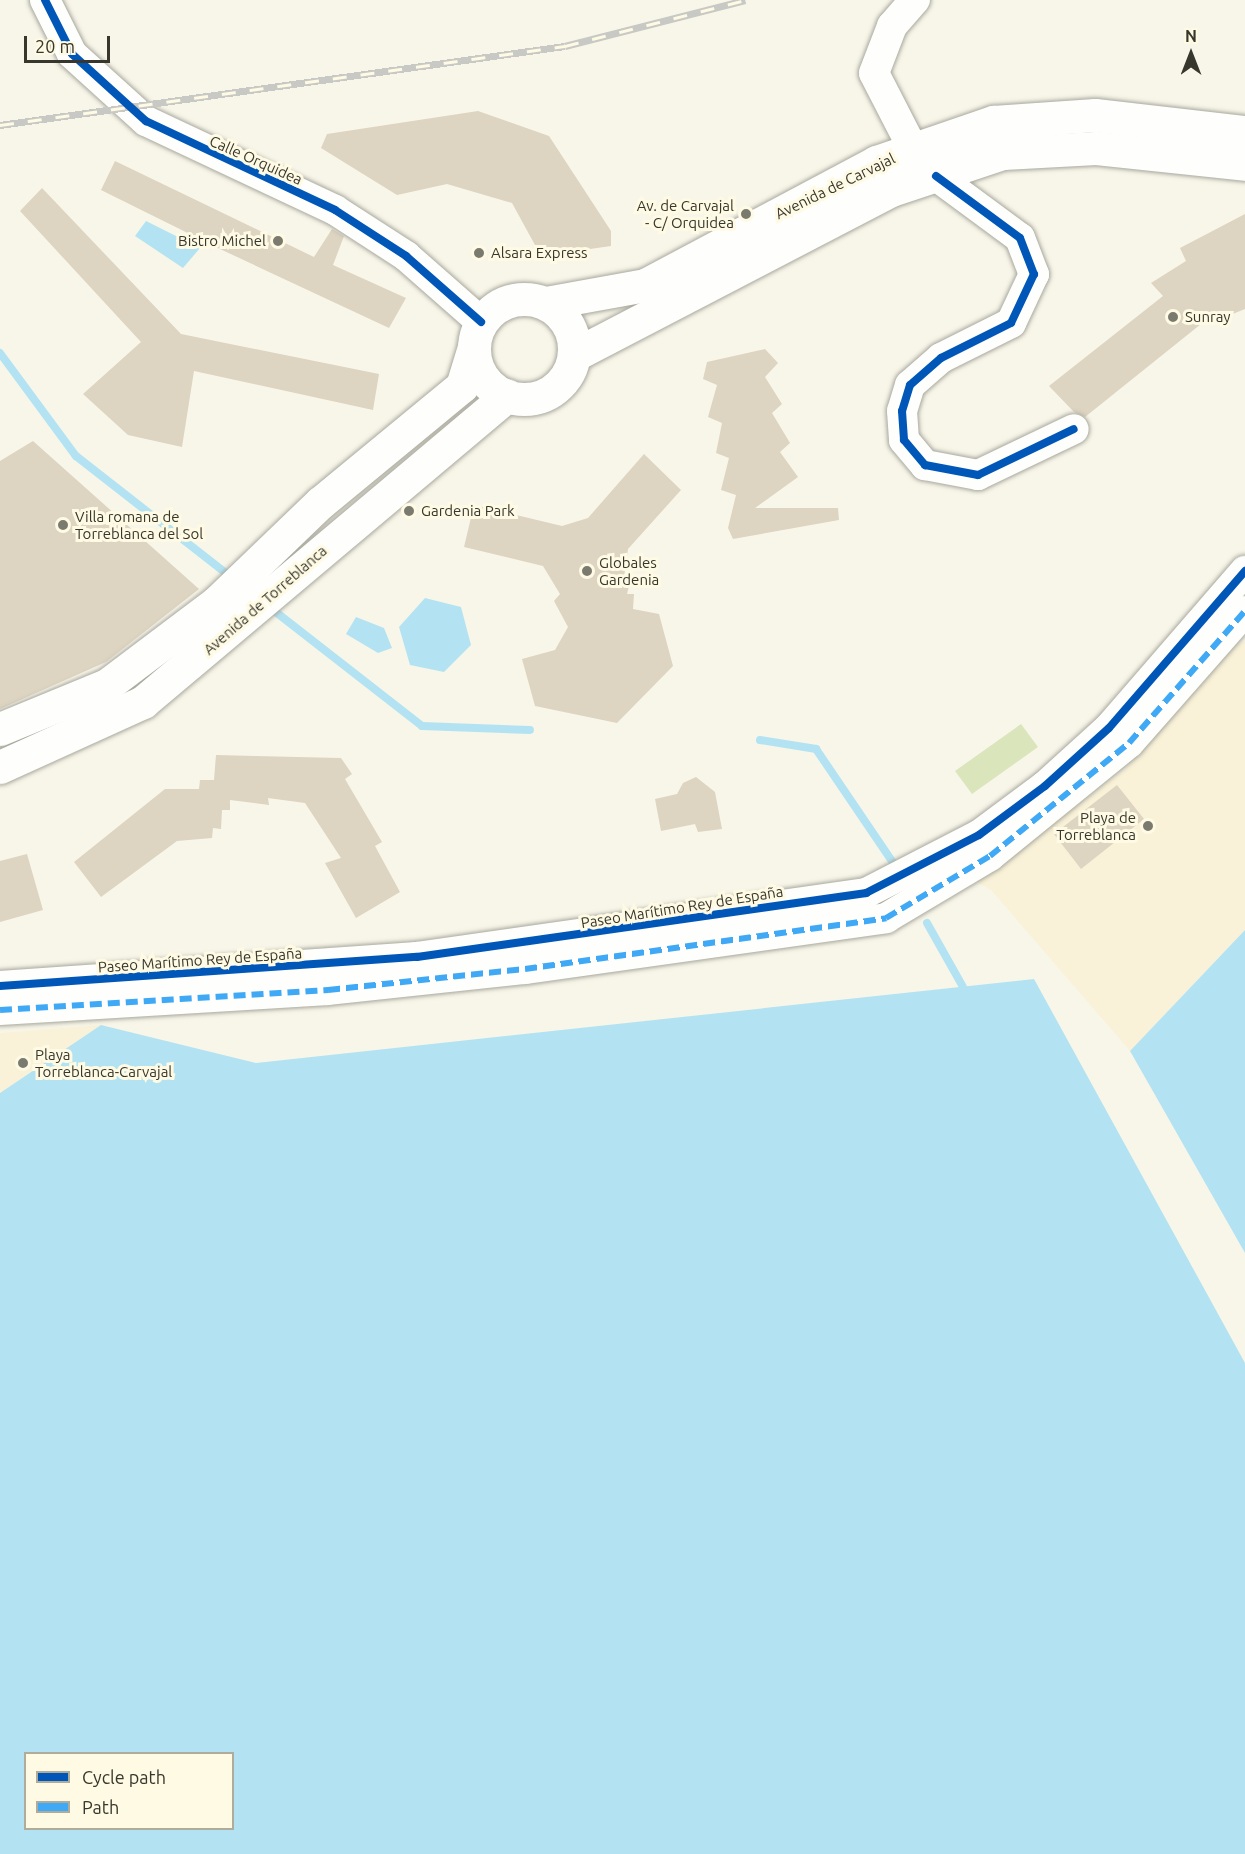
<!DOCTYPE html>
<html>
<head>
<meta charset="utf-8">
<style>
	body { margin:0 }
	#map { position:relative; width:1245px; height:1854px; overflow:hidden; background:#f8f6e9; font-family:Ubuntu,sans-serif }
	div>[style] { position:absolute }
	.green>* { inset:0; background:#dbe5bb }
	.sand>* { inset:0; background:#f9f2d8 }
	.water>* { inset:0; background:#b3e3f2 }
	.stream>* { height:8px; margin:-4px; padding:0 4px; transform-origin:4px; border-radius:4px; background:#b3e3f2 }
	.building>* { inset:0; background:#ddd4c1 }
	.roads { filter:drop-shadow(0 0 2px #a9a89e) drop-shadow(0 0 2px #a9a89e) }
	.street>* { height:30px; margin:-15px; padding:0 15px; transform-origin:15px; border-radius:15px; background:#fefefc }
	.primary>* { height:33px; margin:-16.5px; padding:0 16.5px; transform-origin:16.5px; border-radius:16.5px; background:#fefefc }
	.primary>.ring { margin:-16.5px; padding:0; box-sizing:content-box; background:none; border:33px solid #fefefc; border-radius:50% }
	.rail>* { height:7px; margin-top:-3.5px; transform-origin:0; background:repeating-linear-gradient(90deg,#fefae3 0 14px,#c8c8c4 0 28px); box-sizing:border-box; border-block:2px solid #c8c8c4 }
	.quiet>* { height:6px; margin-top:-3px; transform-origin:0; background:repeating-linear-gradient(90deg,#3fa9f5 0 12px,transparent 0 18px) }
	.cycleway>* { height:8px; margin:-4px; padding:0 4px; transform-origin:4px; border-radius:4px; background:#0057b8 }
	.dots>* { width:16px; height:16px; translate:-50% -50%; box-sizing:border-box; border:3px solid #fefae3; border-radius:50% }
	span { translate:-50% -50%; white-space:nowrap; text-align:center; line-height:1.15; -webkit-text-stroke:6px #fefae3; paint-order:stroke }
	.street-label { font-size:15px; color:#38372e }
	.poi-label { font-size:15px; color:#38372e }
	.right { translate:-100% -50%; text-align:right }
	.left { translate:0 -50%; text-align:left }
	.legend { position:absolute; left:24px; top:1752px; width:210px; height:78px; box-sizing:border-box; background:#fefae3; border:2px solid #afac9b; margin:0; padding:8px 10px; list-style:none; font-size:18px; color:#38372e }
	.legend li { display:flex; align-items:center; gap:12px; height:30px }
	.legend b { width:30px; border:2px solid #afac9b }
	.north { position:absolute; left:1161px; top:24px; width:60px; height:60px; -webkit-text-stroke:4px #fefae3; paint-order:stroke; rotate:0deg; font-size:16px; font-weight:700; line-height:24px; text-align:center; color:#38372e }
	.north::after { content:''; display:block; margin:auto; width:21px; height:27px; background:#38372e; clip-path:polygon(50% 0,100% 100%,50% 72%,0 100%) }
	.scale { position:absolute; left:24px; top:36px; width:86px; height:27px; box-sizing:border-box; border:3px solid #38372e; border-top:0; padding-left:8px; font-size:18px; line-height:21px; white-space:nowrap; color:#38372e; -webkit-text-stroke:4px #fefae3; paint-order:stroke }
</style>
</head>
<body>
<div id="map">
	<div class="green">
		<div style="clip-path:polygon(1021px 724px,1038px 747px,972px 794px,955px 771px)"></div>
	</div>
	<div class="sand">
		<div style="clip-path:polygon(1245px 641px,1245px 930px,1130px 1051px,991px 890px,977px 882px,1125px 769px,1237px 644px)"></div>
		<div style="clip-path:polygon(101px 1025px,0 1093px,0 1033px)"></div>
	</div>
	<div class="water">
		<div style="clip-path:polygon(146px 221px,200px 248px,183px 268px,135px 236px)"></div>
		<div style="clip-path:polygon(425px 598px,461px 607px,471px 645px,444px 672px,410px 665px,399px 627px)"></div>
		<div style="clip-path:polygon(356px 617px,384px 628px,392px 648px,378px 653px,346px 634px)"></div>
		<div style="clip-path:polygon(1245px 930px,1245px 1253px,1130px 1051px)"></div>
		<div style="clip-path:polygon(evenodd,1034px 979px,1245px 1363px,1245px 1854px,0 1854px,0 1093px,101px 1025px,256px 1063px,1034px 979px,26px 1754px,232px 1754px,232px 1828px,26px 1828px,26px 1754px)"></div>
	</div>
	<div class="stream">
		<div style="left:0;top:353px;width:128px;rotate:53.6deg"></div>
		<div style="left:76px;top:456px;width:198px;rotate:38deg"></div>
		<div style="left:268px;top:606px;width:195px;rotate:37.9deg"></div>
		<div style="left:422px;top:726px;width:108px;rotate:2.1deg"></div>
		<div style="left:760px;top:740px;width:57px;rotate:9.1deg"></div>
		<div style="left:816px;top:749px;width:139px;rotate:55.9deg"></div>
		<div style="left:927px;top:923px;width:73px;rotate:60.6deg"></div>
	</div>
	<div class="building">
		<div style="clip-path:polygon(478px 111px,549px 136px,611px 231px,611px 246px,541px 256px,512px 203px,447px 184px,397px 195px,321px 148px,327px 134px)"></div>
		<div style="clip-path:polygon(115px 161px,314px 257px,332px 229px,344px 236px,333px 265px,406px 298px,389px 328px,220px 249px,101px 190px)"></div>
		<div style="clip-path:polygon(42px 188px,181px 334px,379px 374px,373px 410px,194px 371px,182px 447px,128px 435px,83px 394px,141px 342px,20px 211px)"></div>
		<div style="clip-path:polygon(1245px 214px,1245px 309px,1220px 319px,1211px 316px,1085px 417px,1074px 412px,1049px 386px,1163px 296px,1151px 283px,1186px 261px,1180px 248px)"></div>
		<div style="clip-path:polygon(765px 349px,778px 363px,765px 377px,782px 404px,772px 413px,790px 443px,780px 452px,798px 477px,755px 508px,838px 508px,839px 520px,733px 539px,728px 528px,736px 495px,721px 490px,729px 458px,716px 453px,722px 423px,708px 417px,717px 385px,703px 379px,707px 362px)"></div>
		<div style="clip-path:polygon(33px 441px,199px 589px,106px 662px,0 709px,0 461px)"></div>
		<div style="clip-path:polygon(644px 454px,681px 490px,628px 549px,624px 577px,631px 578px,627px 594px,634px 594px,633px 609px,659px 614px,673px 666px,617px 723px,535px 706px,522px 659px,555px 650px,568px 627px,554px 601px,560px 594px,543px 566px,464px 547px,474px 505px,562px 526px,588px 518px)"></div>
		<div style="clip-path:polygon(216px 755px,341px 758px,352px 774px,345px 779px,382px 842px,375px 846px,400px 892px,356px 918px,325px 863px,341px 858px,305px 803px,268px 798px,269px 805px,230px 800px,230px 810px,222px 810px,221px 829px,213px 828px,212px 838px,177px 841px,101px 897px,74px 862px,165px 789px,199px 789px,200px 780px,214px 780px)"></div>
		<div style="clip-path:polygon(696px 777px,715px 792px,722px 829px,698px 832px,695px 824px,661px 831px,655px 799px,677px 794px,683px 783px)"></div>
		<div style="clip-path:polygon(1117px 785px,1144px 819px,1081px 869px,1054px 834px)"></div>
		<div style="clip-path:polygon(27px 854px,43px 910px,0 922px,0 861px)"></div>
	</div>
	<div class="roads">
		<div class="street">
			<div style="left:45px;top:0;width:60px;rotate:63.4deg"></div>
			<div style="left:72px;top:54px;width:100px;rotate:42.2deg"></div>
			<div style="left:146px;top:121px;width:209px;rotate:25.2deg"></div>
			<div style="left:335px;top:210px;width:85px;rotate:32.9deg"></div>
			<div style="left:406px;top:256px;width:100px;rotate:41.3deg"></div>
			<div style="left:913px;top:149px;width:85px;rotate:-117.2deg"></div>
			<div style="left:874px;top:73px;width:50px;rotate:-69deg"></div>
			<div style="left:892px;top:26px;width:35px;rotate:-49deg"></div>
			<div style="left:936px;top:176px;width:104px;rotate:36.4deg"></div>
			<div style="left:1020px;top:238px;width:39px;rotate:69deg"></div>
			<div style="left:1034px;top:274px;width:54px;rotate:115.1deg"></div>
			<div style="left:1011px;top:323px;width:78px;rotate:153.4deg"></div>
			<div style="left:941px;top:358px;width:41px;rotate:138.9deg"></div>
			<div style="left:910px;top:385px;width:27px;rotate:107deg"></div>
			<div style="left:902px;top:411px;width:29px;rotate:86deg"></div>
			<div style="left:904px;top:440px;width:33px;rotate:50deg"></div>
			<div style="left:925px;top:465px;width:54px;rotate:10.7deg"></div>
			<div style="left:978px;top:475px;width:106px;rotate:-25.6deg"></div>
			<div style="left:0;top:986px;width:418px;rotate:-4deg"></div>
			<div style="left:417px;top:957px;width:454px;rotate:-8.1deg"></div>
			<div style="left:866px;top:893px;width:127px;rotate:-27.2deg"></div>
			<div style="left:979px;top:835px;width:82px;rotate:-36.6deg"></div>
			<div style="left:1045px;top:786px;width:86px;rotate:-42.2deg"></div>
			<div style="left:1109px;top:728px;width:208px;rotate:-49.1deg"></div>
			<div style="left:0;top:1010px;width:329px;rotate:-3.5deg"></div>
			<div style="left:328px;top:990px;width:198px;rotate:-6.1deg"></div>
			<div style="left:525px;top:969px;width:365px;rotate:-8deg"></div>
			<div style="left:886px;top:918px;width:121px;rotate:-30.8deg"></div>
			<div style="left:990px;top:856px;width:179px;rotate:-39.1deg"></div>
			<div style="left:1129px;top:743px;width:176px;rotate:-48.7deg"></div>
		</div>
		<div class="primary">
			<div class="ring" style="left:474px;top:299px;width:67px;height:67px"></div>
			<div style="left:546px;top:303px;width:101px;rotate:-10.3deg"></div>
			<div style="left:645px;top:285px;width:262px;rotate:-28deg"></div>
			<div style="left:876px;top:162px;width:124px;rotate:-18.9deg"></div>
			<div style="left:993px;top:122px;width:102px;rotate:-3.9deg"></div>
			<div style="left:1095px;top:115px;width:151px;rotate:6.5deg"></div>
			<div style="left:574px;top:355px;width:357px;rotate:-27.5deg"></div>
			<div style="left:891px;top:190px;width:118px;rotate:-18.3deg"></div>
			<div style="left:1003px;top:153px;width:93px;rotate:-3.1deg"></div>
			<div style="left:1096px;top:148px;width:150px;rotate:6.1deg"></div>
			<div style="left:0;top:729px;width:116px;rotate:-22.4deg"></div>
			<div style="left:107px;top:685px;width:138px;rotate:-37deg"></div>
			<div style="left:217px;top:602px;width:143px;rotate:-43.9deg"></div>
			<div style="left:320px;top:503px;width:184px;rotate:-39.5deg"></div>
			<div style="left:462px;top:386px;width:41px;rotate:-72.9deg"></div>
			<div style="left:0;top:767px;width:157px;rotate:-24.4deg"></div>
			<div style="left:143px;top:702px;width:476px;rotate:-40.1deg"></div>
		</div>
	</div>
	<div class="rail">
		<div style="left:0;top:125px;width:570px;rotate:-7.96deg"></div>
		<div style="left:565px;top:46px;width:186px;rotate:-14.3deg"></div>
	</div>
	<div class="quiet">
		<div style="left:0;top:1010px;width:329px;rotate:-3.5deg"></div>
		<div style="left:328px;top:990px;width:198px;rotate:-6.1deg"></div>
		<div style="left:525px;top:969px;width:365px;rotate:-8deg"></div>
		<div style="left:886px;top:918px;width:121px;rotate:-30.8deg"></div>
		<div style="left:990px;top:856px;width:179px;rotate:-39.1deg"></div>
		<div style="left:1129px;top:743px;width:176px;rotate:-48.7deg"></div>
	</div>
	<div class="cycleway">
		<div style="left:45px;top:0;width:60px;rotate:63.4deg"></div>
		<div style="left:72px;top:54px;width:100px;rotate:42.2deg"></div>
		<div style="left:146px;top:121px;width:209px;rotate:25.2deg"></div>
		<div style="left:335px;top:210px;width:85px;rotate:32.9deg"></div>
		<div style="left:406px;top:256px;width:100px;rotate:41.3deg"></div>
		<div style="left:936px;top:176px;width:104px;rotate:36.4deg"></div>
		<div style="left:1020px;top:238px;width:39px;rotate:69deg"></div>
		<div style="left:1034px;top:274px;width:54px;rotate:115.1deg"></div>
		<div style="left:1011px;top:323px;width:78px;rotate:153.4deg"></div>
		<div style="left:941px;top:358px;width:41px;rotate:138.9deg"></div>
		<div style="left:910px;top:385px;width:27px;rotate:107deg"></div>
		<div style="left:902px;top:411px;width:29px;rotate:86deg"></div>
		<div style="left:904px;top:440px;width:33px;rotate:50deg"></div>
		<div style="left:925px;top:465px;width:54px;rotate:10.7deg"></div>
		<div style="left:978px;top:475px;width:106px;rotate:-25.6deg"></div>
		<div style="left:0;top:986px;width:418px;rotate:-4deg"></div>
		<div style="left:417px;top:957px;width:454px;rotate:-8.1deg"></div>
		<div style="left:866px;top:893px;width:127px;rotate:-27.2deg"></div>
		<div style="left:979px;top:835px;width:82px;rotate:-36.6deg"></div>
		<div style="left:1045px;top:786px;width:86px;rotate:-42.2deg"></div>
		<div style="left:1109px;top:728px;width:208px;rotate:-49.1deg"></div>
	</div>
	<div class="dots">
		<div style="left:746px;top:214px;background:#7b7a6f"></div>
		<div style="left:278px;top:241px;background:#7b7a6f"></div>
		<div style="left:479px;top:253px;background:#7b7a6f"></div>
		<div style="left:1173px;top:317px;background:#7b7a6f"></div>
		<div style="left:409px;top:511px;background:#7b7a6f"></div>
		<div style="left:63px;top:525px;background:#7b7a6f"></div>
		<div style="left:587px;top:571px;background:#7b7a6f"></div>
		<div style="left:1148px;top:826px;background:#7b7a6f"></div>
		<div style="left:23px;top:1063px;background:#7b7a6f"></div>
	</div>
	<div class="street-label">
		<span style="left:256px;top:160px;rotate:24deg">Calle Orquidea</span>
		<span style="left:835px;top:186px;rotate:-26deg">Avenida de Carvajal</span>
		<span style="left:265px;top:600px;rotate:-41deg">Avenida de Torreblanca</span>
		<span style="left:682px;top:907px;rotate:-9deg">Paseo Marítimo Rey de España</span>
		<span style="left:200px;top:960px;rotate:-4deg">Paseo Marítimo Rey de España</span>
	</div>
	<div class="poi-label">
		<span class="right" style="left:734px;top:214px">Av. de Carvajal<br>- C/ Orquidea</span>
		<span class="right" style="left:266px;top:241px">Bistro Michel</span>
		<span class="left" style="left:491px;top:253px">Alsara Express</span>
		<span class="left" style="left:1185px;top:317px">Sunray</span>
		<span class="left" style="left:421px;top:511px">Gardenia Park</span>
		<span class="left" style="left:75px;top:525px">Villa romana de<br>Torreblanca del Sol</span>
		<span class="left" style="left:599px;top:571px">Globales<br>Gardenia</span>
		<span class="right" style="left:1136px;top:826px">Playa de<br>Torreblanca</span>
		<span class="left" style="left:35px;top:1063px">Playa<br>Torreblanca-Carvajal</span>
	</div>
	<ul class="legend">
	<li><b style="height:8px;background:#0057b8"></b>Cycle path</li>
	<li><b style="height:8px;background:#3fa9f5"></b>Path</li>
	</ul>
	<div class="north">N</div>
	<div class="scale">20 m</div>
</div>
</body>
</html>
